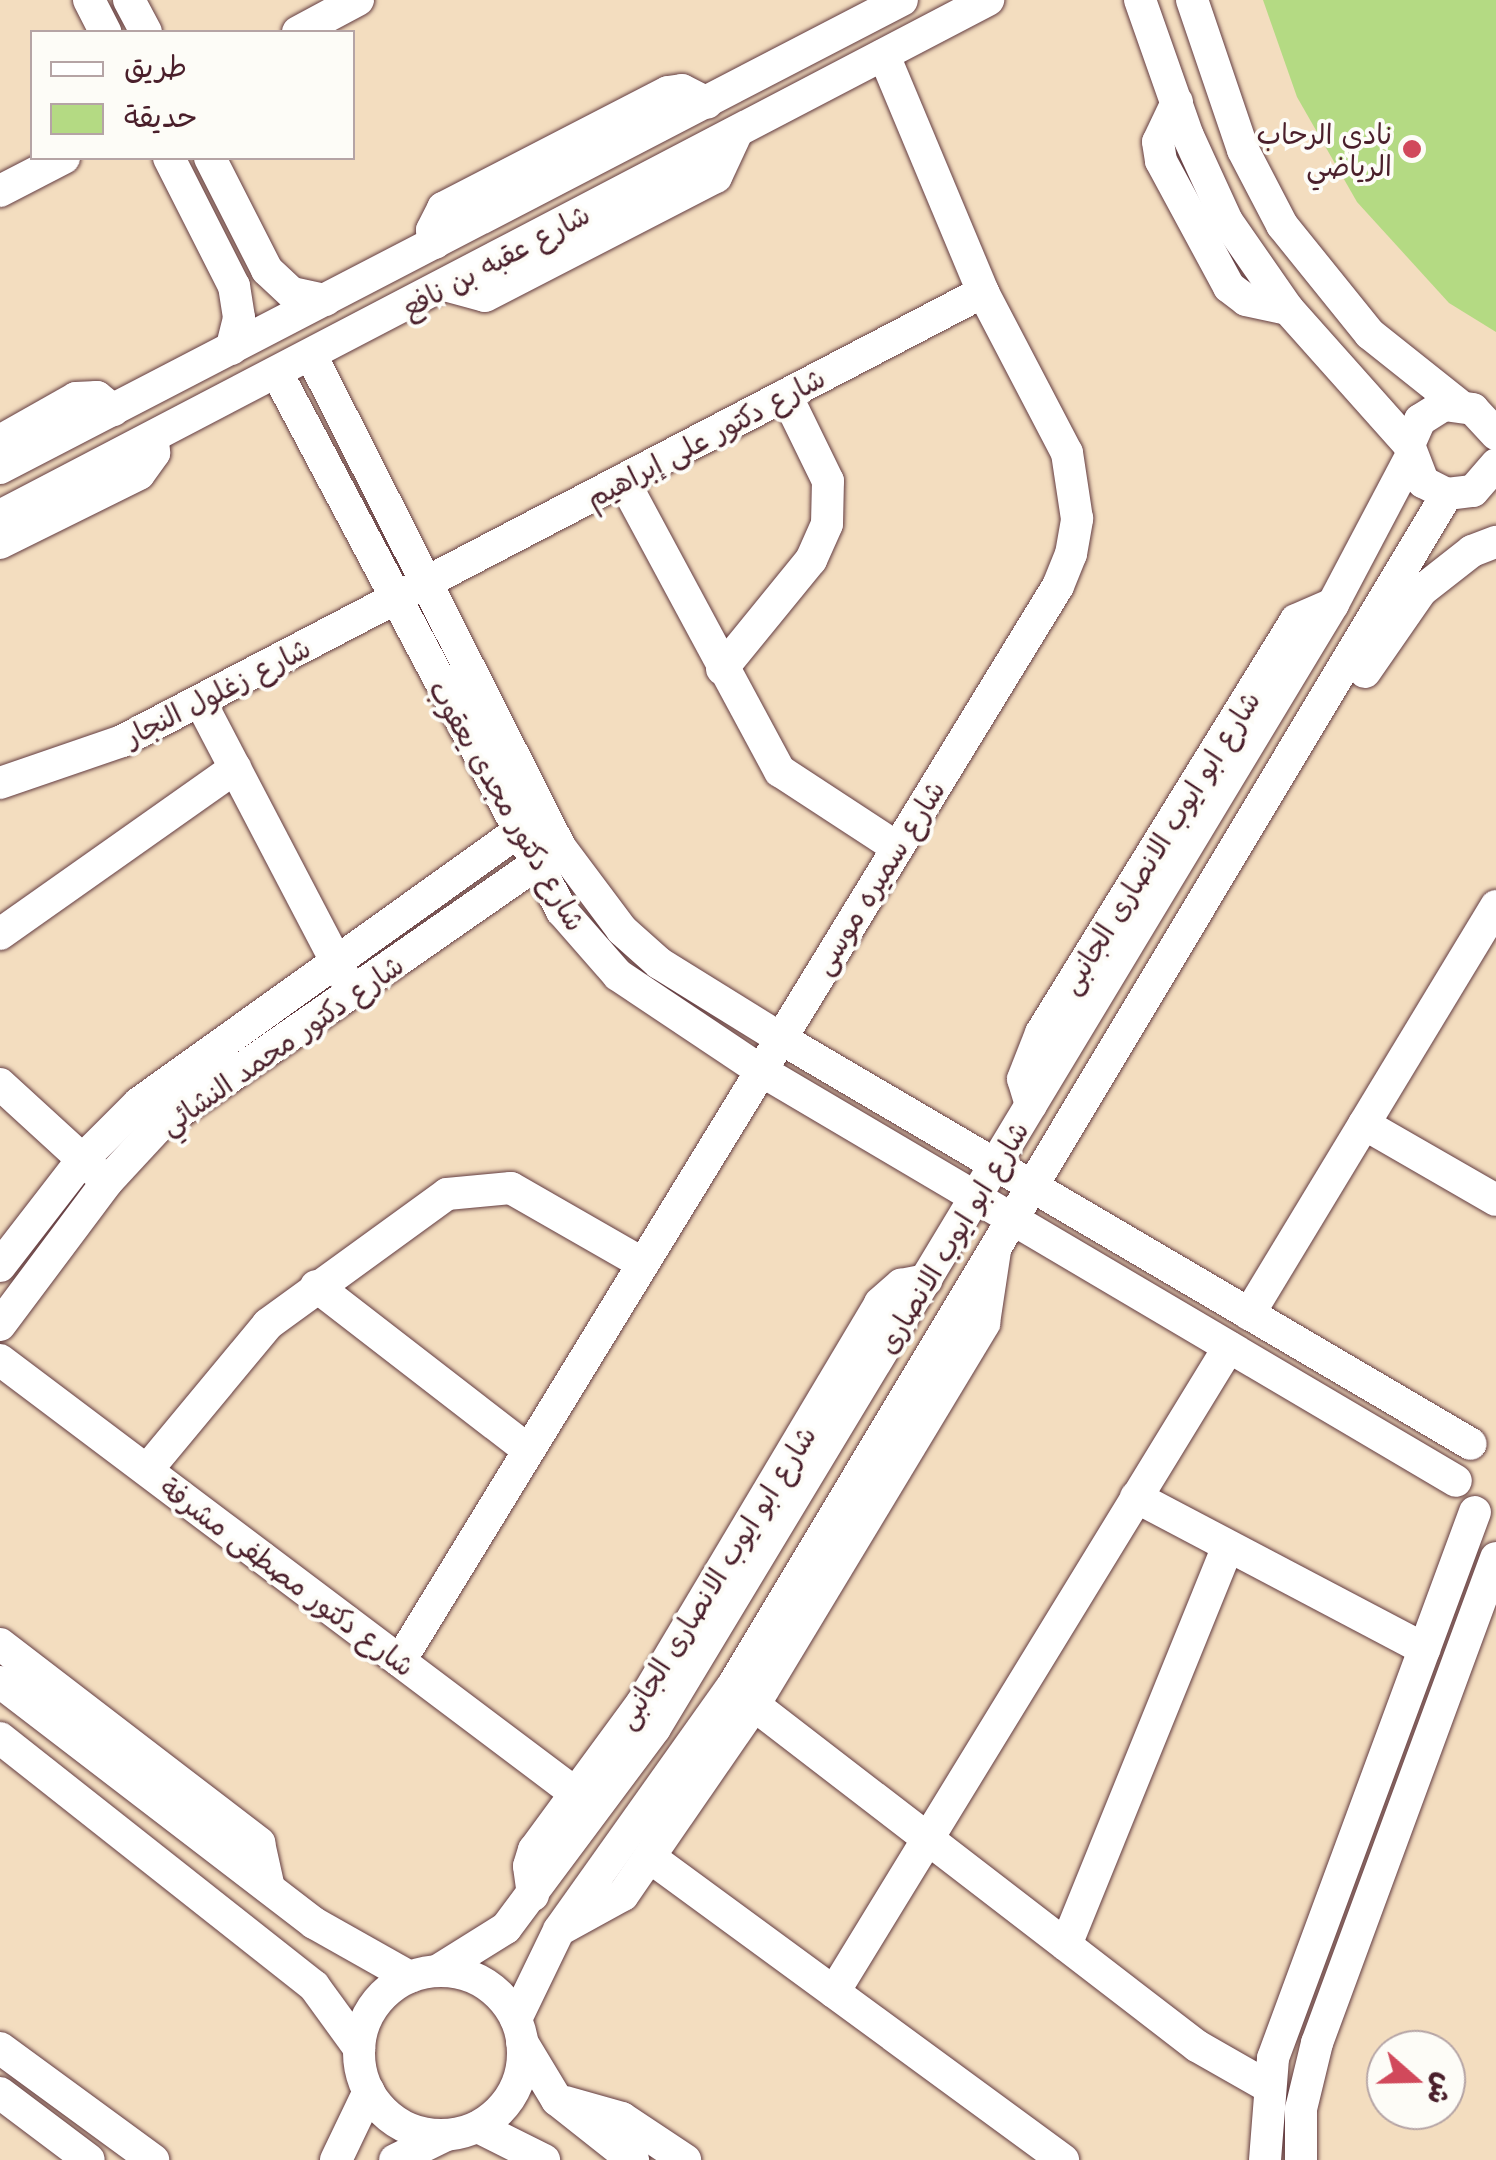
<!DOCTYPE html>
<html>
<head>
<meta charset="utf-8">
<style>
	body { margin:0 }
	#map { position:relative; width:1496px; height:2160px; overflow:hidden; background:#f3ddbf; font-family:Mali,"Playpen Sans Arabic",sans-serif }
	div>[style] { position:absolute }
	.green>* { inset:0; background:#b4da83 }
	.roads { filter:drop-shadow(0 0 2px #633c41) drop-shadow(0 0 2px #633c41) }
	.minor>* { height:32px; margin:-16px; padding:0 16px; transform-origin:16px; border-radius:16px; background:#fff }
	.minor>.ring { margin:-16px; padding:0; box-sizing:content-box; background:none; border:32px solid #fff; border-radius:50% }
	.dots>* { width:28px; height:28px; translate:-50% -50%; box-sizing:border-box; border:5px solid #fdfcf7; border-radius:50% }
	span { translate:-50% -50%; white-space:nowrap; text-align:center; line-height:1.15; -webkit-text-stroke:8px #fdfcf7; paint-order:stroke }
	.poi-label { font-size:28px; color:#4a1f2b }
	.right { translate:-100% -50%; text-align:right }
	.street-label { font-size:28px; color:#4a1f2b }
	.legend { position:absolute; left:30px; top:30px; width:325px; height:130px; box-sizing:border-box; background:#fdfcf7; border:2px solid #b5a4a5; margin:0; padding:12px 18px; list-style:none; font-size:30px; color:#4a1f2b }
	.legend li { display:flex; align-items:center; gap:20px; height:50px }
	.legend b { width:50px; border:2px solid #b5a4a5 }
	.north { position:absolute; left:1366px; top:2030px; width:100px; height:100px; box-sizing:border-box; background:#fdfcf7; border:2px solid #b5a4a5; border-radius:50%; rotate:110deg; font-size:28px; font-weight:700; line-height:40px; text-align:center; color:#4a1f2b }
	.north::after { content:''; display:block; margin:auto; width:35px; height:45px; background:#d1495b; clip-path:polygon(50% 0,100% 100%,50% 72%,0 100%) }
</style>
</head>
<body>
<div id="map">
	<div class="green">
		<div style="clip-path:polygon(1263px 0,1496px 0,1496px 332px,1449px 303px,1357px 202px,1297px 97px)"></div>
	</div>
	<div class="roads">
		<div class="minor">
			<div style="left:89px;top:0;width:36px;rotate:63deg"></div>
			<div style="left:129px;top:0;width:36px;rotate:62deg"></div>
			<div style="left:1140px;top:0;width:144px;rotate:70.6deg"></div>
			<div style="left:1188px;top:136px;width:94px;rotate:65.4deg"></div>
			<div style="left:1227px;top:221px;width:107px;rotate:55.3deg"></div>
			<div style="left:1288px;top:309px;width:182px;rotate:48.3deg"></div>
			<div style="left:1192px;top:0;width:158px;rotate:71.2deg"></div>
			<div style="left:1243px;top:150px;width:85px;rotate:62.5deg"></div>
			<div style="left:1282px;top:225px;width:140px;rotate:51.1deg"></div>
			<div style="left:1370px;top:334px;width:112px;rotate:38.5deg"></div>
			<div style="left:298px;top:32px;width:68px;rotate:-28.1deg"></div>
			<div style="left:1177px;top:102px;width:44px;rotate:115.4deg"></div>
			<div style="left:1158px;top:142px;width:19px;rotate:81deg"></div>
			<div style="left:1161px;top:161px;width:143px;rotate:61.6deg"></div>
			<div style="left:1229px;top:287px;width:21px;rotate:37deg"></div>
			<div style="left:1246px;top:300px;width:43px;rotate:12.1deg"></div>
			<div style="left:169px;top:158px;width:144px;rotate:63.1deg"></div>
			<div style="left:234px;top:286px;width:32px;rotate:81deg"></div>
			<div style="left:239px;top:318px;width:32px;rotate:104deg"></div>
			<div style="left:210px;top:158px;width:126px;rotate:63deg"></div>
			<div style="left:267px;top:270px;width:34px;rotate:43deg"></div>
			<div style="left:292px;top:293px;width:34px;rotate:12deg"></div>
			<div style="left:0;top:191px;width:72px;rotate:-27.3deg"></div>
			<div style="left:435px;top:243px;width:13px;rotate:-103deg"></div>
			<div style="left:432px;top:230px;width:25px;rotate:-63deg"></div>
			<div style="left:443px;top:208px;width:253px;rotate:-27.3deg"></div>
			<div style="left:668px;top:92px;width:14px;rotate:-8deg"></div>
			<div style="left:682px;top:90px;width:28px;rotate:27deg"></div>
			<div style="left:445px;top:285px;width:41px;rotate:15.4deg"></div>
			<div style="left:485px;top:296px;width:260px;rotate:-27.3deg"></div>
			<div style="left:716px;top:177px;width:45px;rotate:-65.1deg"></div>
			<div style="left:312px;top:357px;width:549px;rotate:63.16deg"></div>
			<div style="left:560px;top:847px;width:104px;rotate:53.2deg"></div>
			<div style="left:622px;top:930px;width:50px;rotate:41.7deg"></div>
			<div style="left:659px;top:963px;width:142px;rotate:31.8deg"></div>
			<div style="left:780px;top:1038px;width:801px;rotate:30.44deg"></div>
			<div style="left:278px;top:375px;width:607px;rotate:62.08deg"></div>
			<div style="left:562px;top:911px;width:85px;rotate:48.8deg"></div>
			<div style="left:618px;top:975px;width:171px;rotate:33.8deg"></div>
			<div style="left:760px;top:1070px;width:808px;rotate:30.56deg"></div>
			<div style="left:1496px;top:434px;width:34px;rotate:-133deg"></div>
			<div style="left:1473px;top:409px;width:29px;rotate:-172deg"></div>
			<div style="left:1444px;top:405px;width:28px;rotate:148deg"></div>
			<div style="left:1420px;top:420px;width:27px;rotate:114deg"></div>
			<div style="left:1409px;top:445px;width:40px;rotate:69deg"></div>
			<div style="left:1423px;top:482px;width:27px;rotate:27deg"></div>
			<div style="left:1447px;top:494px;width:26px;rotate:-7deg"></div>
			<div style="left:1473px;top:491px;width:35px;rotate:-49deg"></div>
			<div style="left:0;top:441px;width:87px;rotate:-29.5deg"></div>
			<div style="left:76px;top:398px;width:21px;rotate:-3deg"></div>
			<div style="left:97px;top:397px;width:21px;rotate:39deg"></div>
			<div style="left:0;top:468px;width:1016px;rotate:-27.42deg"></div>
			<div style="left:623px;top:480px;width:331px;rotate:61.7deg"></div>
			<div style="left:780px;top:771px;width:139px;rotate:33.2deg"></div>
			<div style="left:0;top:516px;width:1115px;rotate:-27.58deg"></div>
			<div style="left:0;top:543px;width:155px;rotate:-26.4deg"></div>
			<div style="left:139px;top:474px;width:26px;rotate:-54deg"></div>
			<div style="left:154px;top:453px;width:15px;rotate:-94deg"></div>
			<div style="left:722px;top:669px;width:141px;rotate:-50.8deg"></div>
			<div style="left:811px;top:560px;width:39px;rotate:-66deg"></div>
			<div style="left:827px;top:524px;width:43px;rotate:-88.7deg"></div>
			<div style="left:828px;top:481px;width:96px;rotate:-116deg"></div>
			<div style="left:1365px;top:672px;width:98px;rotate:-55.3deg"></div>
			<div style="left:1421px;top:591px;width:65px;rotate:-38.1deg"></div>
			<div style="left:1472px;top:551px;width:26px;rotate:-21deg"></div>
			<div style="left:200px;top:701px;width:311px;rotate:62.4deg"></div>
			<div style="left:0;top:783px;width:129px;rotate:-19deg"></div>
			<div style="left:122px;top:741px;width:971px;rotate:-27.54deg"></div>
			<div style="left:0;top:934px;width:288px;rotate:-35.2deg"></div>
			<div style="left:0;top:1084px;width:130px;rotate:42.5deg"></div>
			<div style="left:1031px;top:1105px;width:27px;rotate:-107deg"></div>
			<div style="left:1023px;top:1079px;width:49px;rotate:-68.6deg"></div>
			<div style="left:1041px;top:1033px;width:485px;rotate:-58.3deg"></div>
			<div style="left:1296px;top:620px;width:40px;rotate:-23.4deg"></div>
			<div style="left:1364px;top:1124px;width:152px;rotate:29.9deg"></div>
			<div style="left:0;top:1266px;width:134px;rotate:-52.3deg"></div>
			<div style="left:82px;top:1160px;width:81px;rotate:-45deg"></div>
			<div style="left:139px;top:1103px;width:488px;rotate:-35.6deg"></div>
			<div style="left:316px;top:1286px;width:268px;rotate:37.7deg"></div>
			<div style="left:1249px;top:1314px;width:477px;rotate:-58.8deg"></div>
			<div style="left:0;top:1325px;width:179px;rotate:-53.2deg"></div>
			<div style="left:107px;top:1182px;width:75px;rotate:-47.2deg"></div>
			<div style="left:158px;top:1127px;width:481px;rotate:-34.8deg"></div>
			<div style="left:0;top:1360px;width:720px;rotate:36.98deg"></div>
			<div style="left:147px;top:1470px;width:190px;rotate:-50.3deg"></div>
			<div style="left:268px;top:1324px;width:221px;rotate:-36deg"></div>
			<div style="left:447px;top:1194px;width:64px;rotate:-5.4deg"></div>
			<div style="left:511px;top:1188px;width:151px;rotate:29.8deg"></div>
			<div style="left:1136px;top:1497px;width:326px;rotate:27.8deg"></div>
			<div style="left:0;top:1644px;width:327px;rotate:37.5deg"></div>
			<div style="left:259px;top:1843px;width:46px;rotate:77.5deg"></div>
			<div style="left:400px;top:1661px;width:1260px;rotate:-58.53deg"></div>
			<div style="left:1058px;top:586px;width:35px;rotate:-68deg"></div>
			<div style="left:1071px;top:554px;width:36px;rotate:-80deg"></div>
			<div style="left:1077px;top:519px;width:67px;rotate:-98.6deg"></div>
			<div style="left:1067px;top:453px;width:182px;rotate:-117.6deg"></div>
			<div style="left:983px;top:292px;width:257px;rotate:-112.7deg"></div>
			<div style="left:0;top:1682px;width:396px;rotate:37.5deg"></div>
			<div style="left:314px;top:1923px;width:110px;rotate:29.4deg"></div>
			<div style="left:754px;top:1705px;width:559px;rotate:37.59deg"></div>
			<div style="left:1197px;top:2046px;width:81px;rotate:29.7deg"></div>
			<div style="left:0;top:1738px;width:400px;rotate:38.3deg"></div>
			<div style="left:314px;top:1986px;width:77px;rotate:54deg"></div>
			<div style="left:651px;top:1858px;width:511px;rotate:36.24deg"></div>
			<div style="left:533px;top:1895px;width:29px;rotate:-98deg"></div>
			<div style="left:529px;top:1866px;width:17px;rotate:-73deg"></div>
			<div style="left:534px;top:1850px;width:182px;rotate:-53.7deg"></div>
			<div style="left:642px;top:1703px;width:465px;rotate:-59.2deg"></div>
			<div style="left:880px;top:1303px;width:28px;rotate:-41deg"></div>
			<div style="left:901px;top:1285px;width:26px;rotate:-11deg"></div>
			<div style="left:563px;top:1928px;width:68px;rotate:-28.8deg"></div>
			<div style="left:623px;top:1895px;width:231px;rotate:-55.4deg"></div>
			<div style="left:754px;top:1705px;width:446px;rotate:-58.9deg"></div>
			<div style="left:984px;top:1323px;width:74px;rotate:-81.4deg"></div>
			<div style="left:1066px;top:1945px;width:430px;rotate:-67.9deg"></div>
			<div style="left:437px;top:1971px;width:81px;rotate:-31.9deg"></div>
			<div style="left:506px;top:1928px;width:249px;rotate:-53.3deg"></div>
			<div style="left:655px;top:1728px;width:1313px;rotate:-58.9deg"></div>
			<div style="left:1333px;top:604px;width:165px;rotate:-62.2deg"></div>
			<div class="ring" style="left:359px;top:1971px;width:132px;height:132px"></div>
			<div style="left:834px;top:1992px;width:756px;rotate:-58.52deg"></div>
			<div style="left:516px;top:2019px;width:99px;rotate:-64.2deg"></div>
			<div style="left:559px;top:1930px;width:298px;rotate:-54.6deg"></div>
			<div style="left:732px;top:1687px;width:1391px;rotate:-59.06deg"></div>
			<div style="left:522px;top:2042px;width:68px;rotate:58.9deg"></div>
			<div style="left:557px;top:2100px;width:97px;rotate:38.3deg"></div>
			<div style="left:0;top:2048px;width:190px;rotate:36.2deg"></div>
			<div style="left:0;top:2093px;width:111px;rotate:37deg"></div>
			<div style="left:565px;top:2102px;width:59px;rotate:15.7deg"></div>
			<div style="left:622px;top:2118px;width:76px;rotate:33.7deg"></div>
			<div style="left:478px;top:2127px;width:74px;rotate:26.6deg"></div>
			<div style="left:336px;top:2160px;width:76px;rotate:-64.4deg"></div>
			<div style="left:395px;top:2160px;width:55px;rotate:-26.1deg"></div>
			<div style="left:1265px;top:2160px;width:102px;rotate:-85.5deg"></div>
			<div style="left:1273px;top:2058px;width:582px;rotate:-69.7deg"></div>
			<div style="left:1301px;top:2160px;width:51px;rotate:-90deg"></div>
			<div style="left:1301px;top:2109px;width:68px;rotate:-76.4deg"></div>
			<div style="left:1317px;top:2043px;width:517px;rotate:-69.74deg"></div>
		</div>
	</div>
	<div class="dots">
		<div style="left:1412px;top:149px;background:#d1495b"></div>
	</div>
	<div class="poi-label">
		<span class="right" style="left:1392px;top:149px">نادي الرحاب<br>الرياضي</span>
	</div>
	<div class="street-label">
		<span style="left:495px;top:260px;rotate:-28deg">شارع عقبه بن نافع</span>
		<span style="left:705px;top:437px;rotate:-28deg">شارع دكتور على إبراهيم</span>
		<span style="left:217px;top:691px;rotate:-27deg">شارع زغلول النجار</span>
		<span style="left:508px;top:805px;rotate:60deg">شارع دكتور مجدى يعقوب</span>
		<span style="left:1159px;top:842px;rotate:-58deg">شارع ابو ايوب الانصارى الجانبى</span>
		<span style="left:878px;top:877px;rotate:-58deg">شارع سميره موسى</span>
		<span style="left:281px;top:1044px;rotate:-35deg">شارع دكتور محمد النشائي</span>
		<span style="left:952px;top:1237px;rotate:-59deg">شارع ابو ايوب الانصارى</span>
		<span style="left:288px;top:1576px;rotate:37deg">شارع دكتور مصطفى مشرفة</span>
		<span style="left:715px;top:1577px;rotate:-58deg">شارع ابو ايوب الانصارى الجانبى</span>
	</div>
	<ul class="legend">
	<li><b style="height:12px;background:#fff"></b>طريق</li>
	<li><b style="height:28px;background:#b4da83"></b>حديقة</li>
	</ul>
	<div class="north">ش</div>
</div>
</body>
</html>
